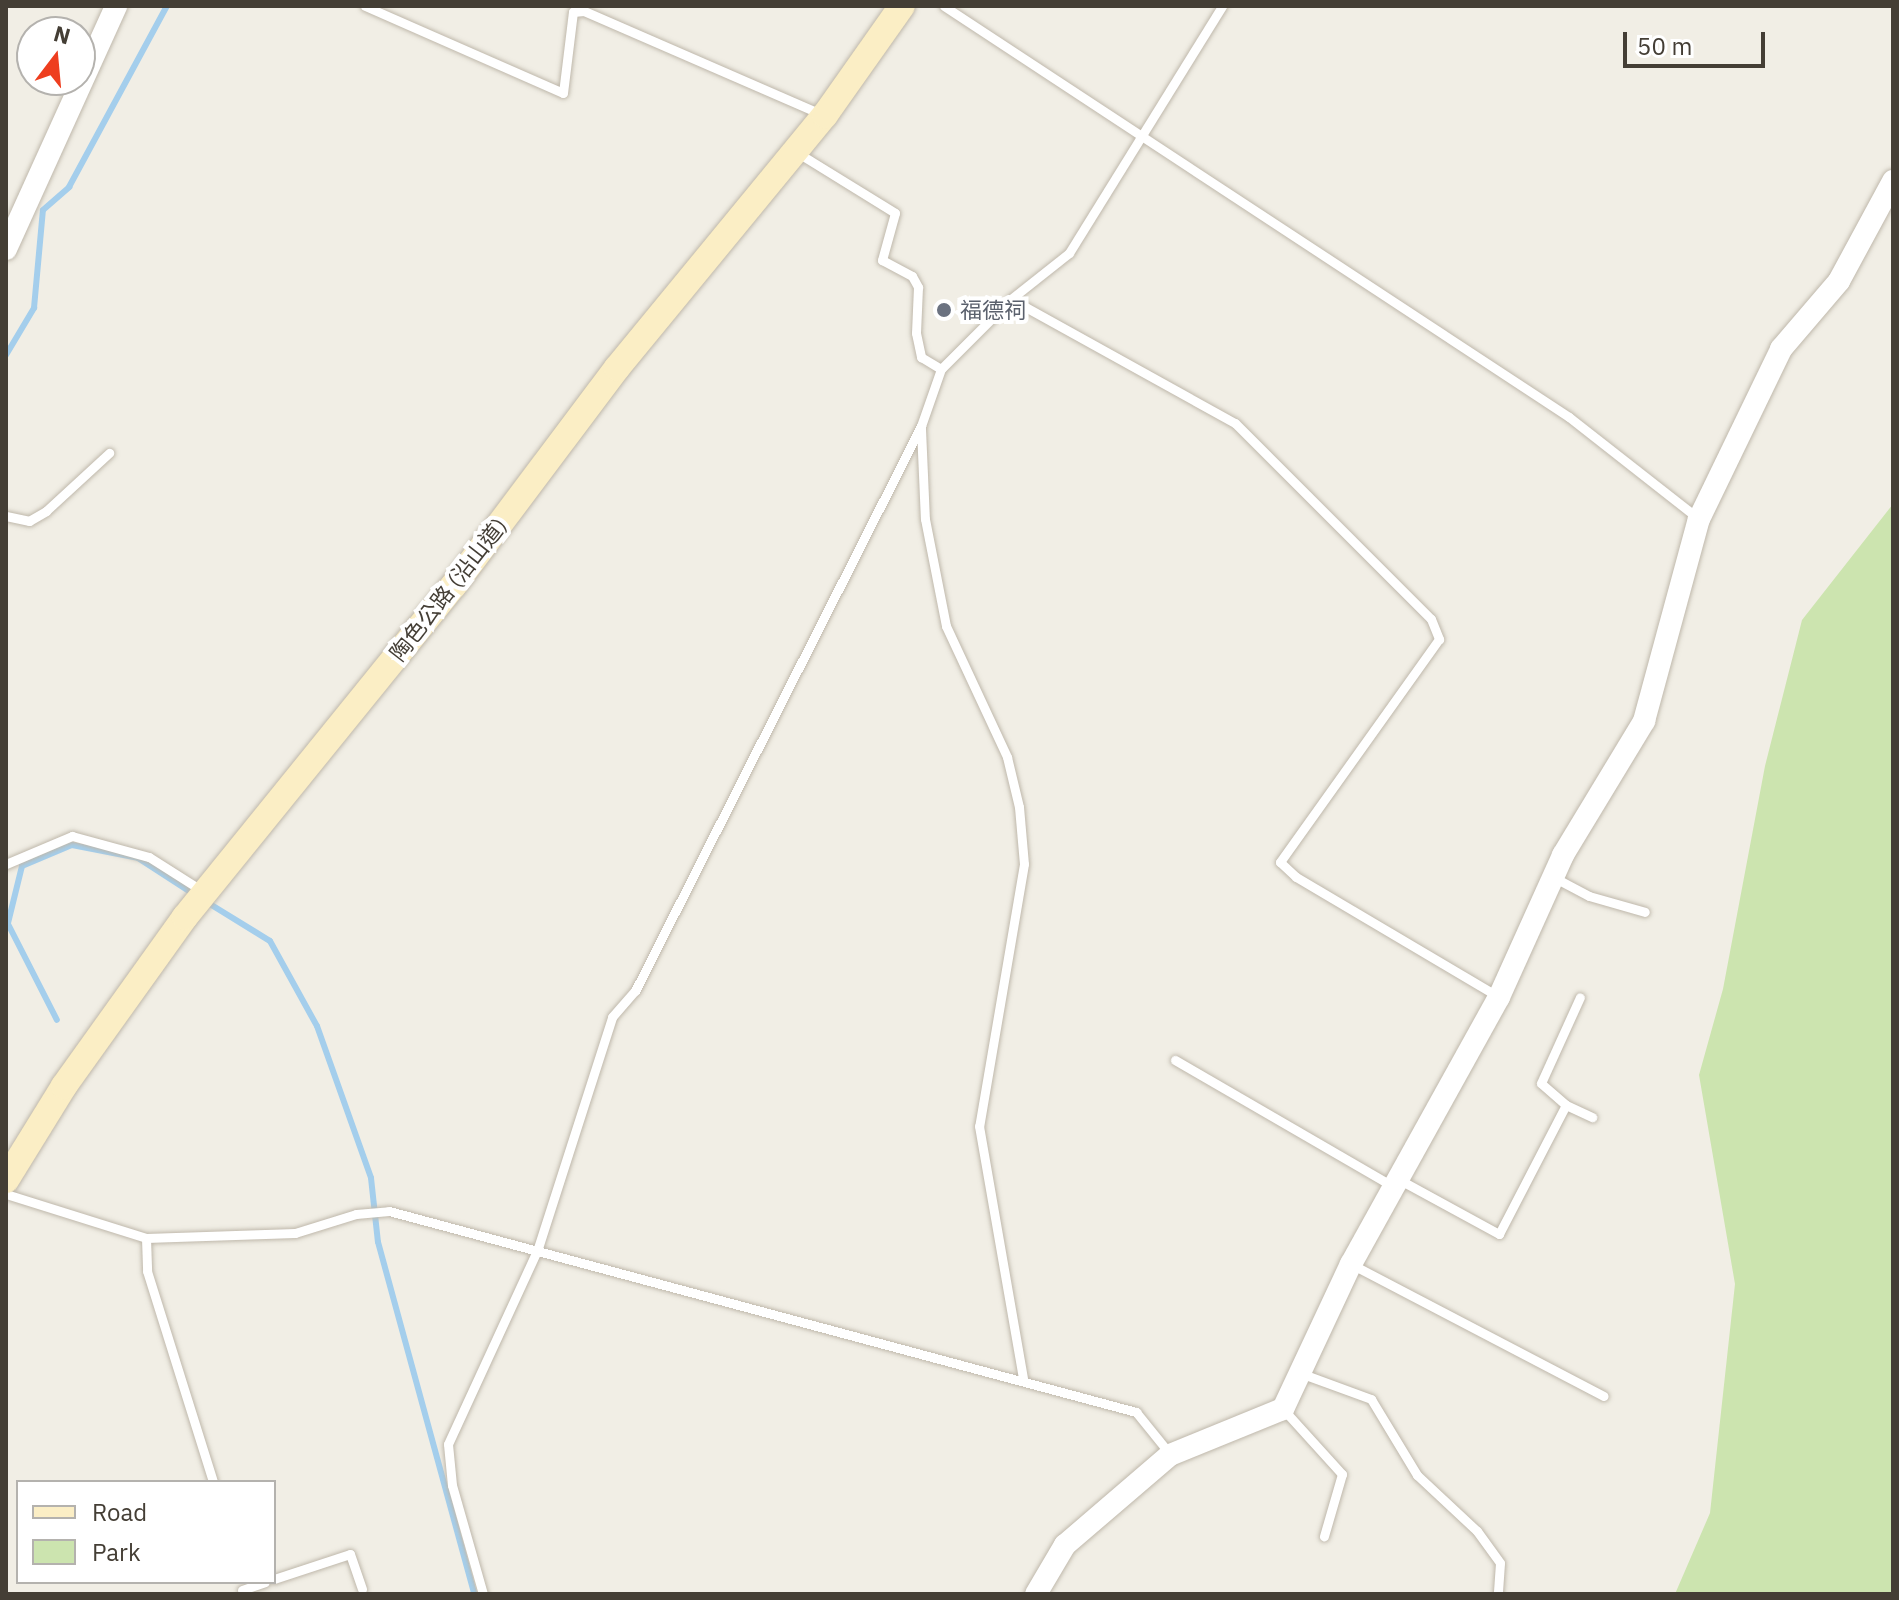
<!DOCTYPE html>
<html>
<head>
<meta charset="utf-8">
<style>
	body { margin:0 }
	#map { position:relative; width:1899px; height:1600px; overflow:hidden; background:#f1eee5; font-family:"IBM Plex Sans","Noto Sans TC",sans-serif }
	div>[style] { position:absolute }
	.green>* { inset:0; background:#cce4af }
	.stream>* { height:6px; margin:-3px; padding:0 3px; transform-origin:3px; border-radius:3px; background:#a4ceec }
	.roads { filter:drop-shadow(0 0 2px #bfb8ab) drop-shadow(0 0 2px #bfb8ab) }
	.service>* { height:9px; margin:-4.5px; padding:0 4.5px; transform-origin:4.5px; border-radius:4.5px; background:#fff }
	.tertiary>* { height:22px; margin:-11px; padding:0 11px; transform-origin:11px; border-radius:11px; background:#fff }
	.secondary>* { height:26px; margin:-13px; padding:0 13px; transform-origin:13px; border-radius:13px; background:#fbeec5 }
	.dots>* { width:22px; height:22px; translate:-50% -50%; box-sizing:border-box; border:4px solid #fff; border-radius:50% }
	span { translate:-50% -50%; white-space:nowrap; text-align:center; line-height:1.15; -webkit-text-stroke:8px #fff; paint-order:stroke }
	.worship-label { font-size:22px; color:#5b616d }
	.left { translate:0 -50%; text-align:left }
	.street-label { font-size:22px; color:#443e35 }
	.frame { position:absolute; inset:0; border:8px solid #443e35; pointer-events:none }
	.legend { position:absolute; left:16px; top:1480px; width:260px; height:104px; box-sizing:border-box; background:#fff; border:2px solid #b4b2ae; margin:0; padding:10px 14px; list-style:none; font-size:24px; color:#443e35 }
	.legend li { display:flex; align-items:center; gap:16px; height:40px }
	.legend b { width:40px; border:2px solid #b4b2ae }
	.north { position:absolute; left:16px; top:16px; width:80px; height:80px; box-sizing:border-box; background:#fff; border:2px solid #b4b2ae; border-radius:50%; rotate:16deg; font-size:22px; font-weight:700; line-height:32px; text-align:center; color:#443e35 }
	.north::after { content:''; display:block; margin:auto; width:28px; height:36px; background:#ee3e1f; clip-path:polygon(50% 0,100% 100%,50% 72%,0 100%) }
	.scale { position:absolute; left:1623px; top:32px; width:142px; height:36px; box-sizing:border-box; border:4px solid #443e35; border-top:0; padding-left:10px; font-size:24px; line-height:28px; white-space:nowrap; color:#443e35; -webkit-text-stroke:6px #fff; paint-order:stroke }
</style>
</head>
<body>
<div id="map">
	<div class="green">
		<div style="clip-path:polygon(1893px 504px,1893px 1594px,1675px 1594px,1710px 1513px,1735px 1284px,1699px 1075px,1723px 989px,1765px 766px,1802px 620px)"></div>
	</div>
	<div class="stream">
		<div style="left:6px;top:355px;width:55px;rotate:-59.2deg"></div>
		<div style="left:34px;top:308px;width:98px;rotate:-84.8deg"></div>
		<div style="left:43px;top:210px;width:35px;rotate:-41deg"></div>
		<div style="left:69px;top:187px;width:206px;rotate:-61.6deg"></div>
		<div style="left:205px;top:901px;width:76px;rotate:31.6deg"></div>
		<div style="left:270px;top:941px;width:97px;rotate:61.1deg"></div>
		<div style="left:317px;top:1026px;width:161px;rotate:70.4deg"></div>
		<div style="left:371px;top:1178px;width:64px;rotate:83.8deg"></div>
		<div style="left:378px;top:1242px;width:365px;rotate:74.7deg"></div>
		<div style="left:6px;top:920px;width:112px;rotate:63deg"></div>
		<div style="left:8px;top:923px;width:59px;rotate:-76.2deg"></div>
		<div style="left:22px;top:866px;width:54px;rotate:-22.8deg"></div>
		<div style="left:72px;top:845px;width:67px;rotate:11.1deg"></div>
		<div style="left:138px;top:858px;width:68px;rotate:33deg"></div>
	</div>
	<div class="roads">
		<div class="service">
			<div style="left:365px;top:6px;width:216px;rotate:23.7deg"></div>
			<div style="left:563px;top:93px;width:82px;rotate:-83deg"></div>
			<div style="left:573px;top:12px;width:11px;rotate:-5deg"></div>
			<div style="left:584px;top:11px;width:258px;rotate:23.5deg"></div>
			<div style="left:944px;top:6px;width:748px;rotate:33.33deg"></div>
			<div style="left:1569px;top:417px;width:165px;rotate:38.1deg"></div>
			<div style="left:798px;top:153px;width:114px;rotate:31.7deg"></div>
			<div style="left:895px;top:213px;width:49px;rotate:105.5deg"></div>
			<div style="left:882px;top:260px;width:34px;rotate:28deg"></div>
			<div style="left:912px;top:276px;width:13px;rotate:61deg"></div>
			<div style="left:918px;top:287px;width:46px;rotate:92.5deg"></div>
			<div style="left:916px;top:333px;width:25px;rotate:78deg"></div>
			<div style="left:921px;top:357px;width:23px;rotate:31deg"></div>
			<div style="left:1011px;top:299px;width:256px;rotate:29deg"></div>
			<div style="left:1235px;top:423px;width:277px;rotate:45deg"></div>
			<div style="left:1431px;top:619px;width:22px;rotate:68deg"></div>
			<div style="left:1439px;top:639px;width:274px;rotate:125.5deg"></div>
			<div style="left:1280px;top:862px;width:22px;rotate:43deg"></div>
			<div style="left:1296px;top:877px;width:236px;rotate:30.6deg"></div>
			<div style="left:921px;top:429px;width:90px;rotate:87.5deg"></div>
			<div style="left:925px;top:519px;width:109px;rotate:78.9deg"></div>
			<div style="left:946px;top:626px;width:145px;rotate:65deg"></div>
			<div style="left:1007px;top:757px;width:51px;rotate:76.5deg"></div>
			<div style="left:1019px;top:807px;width:57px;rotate:85deg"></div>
			<div style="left:1024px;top:864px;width:266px;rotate:99.7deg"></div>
			<div style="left:979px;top:1126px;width:257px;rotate:80.1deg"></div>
			<div style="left:6px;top:516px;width:24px;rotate:12deg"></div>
			<div style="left:29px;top:521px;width:20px;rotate:-30deg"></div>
			<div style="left:46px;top:511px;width:86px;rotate:-42.6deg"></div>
			<div style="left:6px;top:864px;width:72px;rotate:-23deg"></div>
			<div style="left:72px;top:836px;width:80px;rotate:15.3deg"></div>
			<div style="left:149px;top:857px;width:62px;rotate:32.4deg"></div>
			<div style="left:1555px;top:878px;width:38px;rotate:28deg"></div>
			<div style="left:1589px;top:896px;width:58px;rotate:15.9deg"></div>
			<div style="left:1175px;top:1060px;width:251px;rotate:30.1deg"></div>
			<div style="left:1566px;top:1105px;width:29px;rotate:25deg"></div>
			<div style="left:1400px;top:1180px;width:113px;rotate:28.6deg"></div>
			<div style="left:1499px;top:1234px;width:145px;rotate:-62.6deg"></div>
			<div style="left:1566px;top:1105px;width:33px;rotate:-139deg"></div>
			<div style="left:1541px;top:1083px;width:94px;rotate:-65.6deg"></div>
			<div style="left:6px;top:1194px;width:147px;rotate:17.4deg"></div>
			<div style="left:146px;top:1238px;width:149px;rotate:-1.9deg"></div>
			<div style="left:295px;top:1233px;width:64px;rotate:-17.3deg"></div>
			<div style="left:356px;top:1214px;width:33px;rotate:-5deg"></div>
			<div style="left:389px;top:1211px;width:774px;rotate:15.06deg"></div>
			<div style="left:1136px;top:1412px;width:54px;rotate:51deg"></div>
			<div style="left:146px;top:1238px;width:33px;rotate:88deg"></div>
			<div style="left:147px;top:1271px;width:221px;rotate:72.6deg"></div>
			<div style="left:1351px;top:1264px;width:285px;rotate:27.6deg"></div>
			<div style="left:1300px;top:1373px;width:76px;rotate:20.1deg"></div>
			<div style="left:1371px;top:1399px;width:89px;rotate:58.8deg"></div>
			<div style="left:1417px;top:1475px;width:82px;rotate:43deg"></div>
			<div style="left:1477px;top:1531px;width:39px;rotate:54deg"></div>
			<div style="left:1500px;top:1563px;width:31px;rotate:94deg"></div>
			<div style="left:1283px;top:1409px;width:88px;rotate:47.8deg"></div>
			<div style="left:1342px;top:1474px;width:65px;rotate:106.2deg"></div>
			<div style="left:274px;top:1579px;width:80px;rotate:-18.2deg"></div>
			<div style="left:350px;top:1554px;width:37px;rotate:71deg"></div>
			<div style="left:242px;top:1590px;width:24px;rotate:-19deg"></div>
			<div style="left:483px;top:1594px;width:113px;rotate:-105.9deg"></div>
			<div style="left:452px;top:1485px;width:41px;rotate:-95.6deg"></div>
			<div style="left:448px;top:1444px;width:216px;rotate:-65.3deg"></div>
			<div style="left:538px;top:1248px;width:243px;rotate:-72.2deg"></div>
			<div style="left:612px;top:1017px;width:35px;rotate:-49deg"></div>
			<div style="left:635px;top:991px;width:633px;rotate:-63.15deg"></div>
			<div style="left:921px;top:426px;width:60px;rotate:-70.7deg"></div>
			<div style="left:941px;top:369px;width:99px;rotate:-45deg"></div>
			<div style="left:1011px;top:299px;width:74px;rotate:-38.4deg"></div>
			<div style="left:1069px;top:253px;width:291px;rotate:-58.2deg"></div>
		</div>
		<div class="tertiary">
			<div style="left:6px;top:249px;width:267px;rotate:-65.6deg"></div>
			<div style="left:1036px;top:1594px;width:57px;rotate:-59.4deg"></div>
			<div style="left:1065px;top:1545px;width:138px;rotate:-40.6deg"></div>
			<div style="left:1170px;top:1455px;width:122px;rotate:-22.2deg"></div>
			<div style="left:1283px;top:1409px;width:160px;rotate:-64.9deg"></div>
			<div style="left:1351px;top:1264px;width:305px;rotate:-61deg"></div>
			<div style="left:1499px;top:997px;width:156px;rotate:-65.7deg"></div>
			<div style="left:1563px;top:855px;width:157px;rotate:-58.8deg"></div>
			<div style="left:1644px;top:721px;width:209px;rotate:-74.8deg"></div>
			<div style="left:1699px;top:519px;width:189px;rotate:-64.2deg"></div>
			<div style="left:1781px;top:349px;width:89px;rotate:-49.5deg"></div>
			<div style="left:1839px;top:281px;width:114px;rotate:-61.6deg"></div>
		</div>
		<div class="secondary">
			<div style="left:6px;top:1180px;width:110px;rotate:-58.3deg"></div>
			<div style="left:64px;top:1086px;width:208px;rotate:-54.4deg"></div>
			<div style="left:185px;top:917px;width:427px;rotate:-51deg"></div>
			<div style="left:454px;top:585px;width:271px;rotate:-53.1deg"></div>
			<div style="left:617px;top:368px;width:328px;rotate:-50.6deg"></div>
			<div style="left:825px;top:115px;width:133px;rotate:-54.8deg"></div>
		</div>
	</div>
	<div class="dots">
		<div style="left:944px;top:310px;background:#6b7280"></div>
	</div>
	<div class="worship-label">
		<span class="left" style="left:960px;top:310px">福德祠</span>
	</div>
	<div class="street-label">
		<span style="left:448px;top:589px;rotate:-52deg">陶色公路 (沿山道)</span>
	</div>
	<div class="frame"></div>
	<ul class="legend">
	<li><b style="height:10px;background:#fbeec5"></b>Road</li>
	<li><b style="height:22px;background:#cce4af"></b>Park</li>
	</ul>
	<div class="north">N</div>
	<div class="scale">50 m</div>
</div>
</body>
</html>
